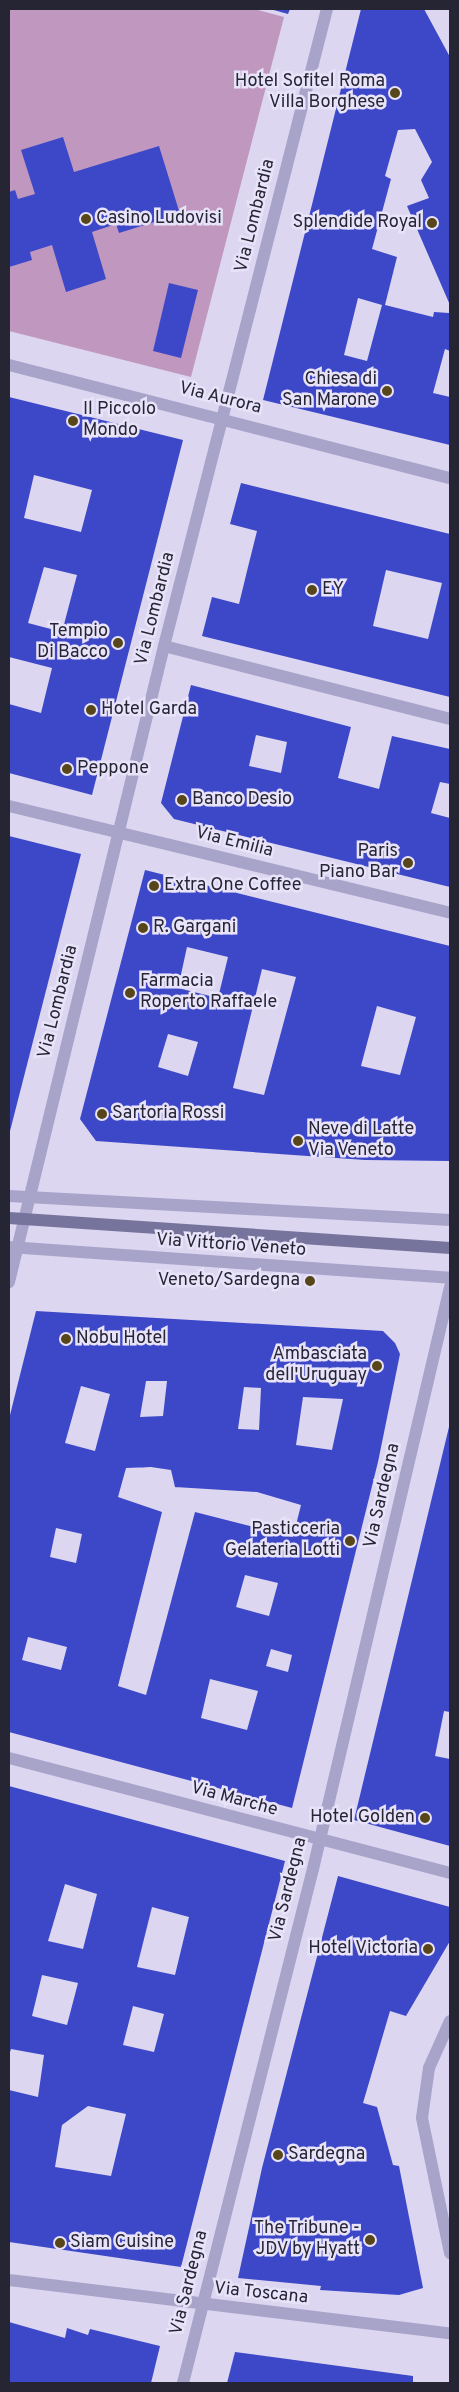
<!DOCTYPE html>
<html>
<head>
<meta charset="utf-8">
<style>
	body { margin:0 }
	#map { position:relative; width:459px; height:2392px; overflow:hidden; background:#dcd6f1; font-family:Overpass,sans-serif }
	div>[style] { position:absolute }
	.green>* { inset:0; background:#c097bf }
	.building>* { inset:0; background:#3d48c9 }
	.lane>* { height:12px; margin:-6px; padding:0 6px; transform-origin:6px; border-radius:6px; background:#a8a3c9 }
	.street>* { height:12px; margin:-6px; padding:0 6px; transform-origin:6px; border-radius:6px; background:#a8a3c9 }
	.secondary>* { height:12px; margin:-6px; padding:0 6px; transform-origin:6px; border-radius:6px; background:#76749c }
	.dots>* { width:14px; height:14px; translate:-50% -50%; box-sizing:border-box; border:2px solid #e8e3f9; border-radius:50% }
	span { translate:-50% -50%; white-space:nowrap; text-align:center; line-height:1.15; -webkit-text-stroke:5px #e8e3f9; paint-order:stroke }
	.poi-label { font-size:18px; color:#252534 }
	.right { translate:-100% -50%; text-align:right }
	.left { translate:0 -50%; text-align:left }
	.street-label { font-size:18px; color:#252534 }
	.frame { position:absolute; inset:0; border:10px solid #252534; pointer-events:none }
</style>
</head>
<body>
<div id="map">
	<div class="green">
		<div style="clip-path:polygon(9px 9px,254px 9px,284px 17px,191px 377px,9px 331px)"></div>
	</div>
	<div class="building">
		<div style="clip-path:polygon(270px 9px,290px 9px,288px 14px)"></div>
		<div style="clip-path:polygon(evenodd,361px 9px,424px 9px,450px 57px,450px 305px,407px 206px,429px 198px,421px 180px,432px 162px,415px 129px,398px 130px,385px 176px,391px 179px,372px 249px,397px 257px,385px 305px,433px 317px,434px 312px,449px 313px,450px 309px,450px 351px,445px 349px,433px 393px,450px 397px,450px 445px,263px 400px,361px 9px,358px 298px,382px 305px,367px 361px,344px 355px,358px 298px)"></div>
		<div style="clip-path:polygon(63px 137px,74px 172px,159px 146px,180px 214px,119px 233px,116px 224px,92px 232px,106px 279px,66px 292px,52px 245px,30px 252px,32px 260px,9px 267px,9px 192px,15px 190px,18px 199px,35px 194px,21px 150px)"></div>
		<div style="clip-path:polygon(169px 283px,198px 290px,181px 358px,153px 351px)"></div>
		<div style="clip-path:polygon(evenodd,9px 397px,183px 440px,92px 795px,9px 773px,9px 704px,41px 713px,52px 668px,9px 657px,9px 397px,34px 475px,92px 490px,81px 532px,24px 518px,34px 475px,9px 397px,44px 567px,77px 575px,62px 632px,28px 623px,44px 567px)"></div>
		<div style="clip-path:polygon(evenodd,241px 483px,450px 534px,450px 697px,202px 636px,212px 597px,239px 604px,248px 567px,257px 531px,230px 524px,241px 483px,386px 570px,442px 583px,428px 639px,373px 626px,386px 570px)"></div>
		<div style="clip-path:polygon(evenodd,191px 685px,351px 727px,338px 778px,379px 789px,392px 736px,450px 749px,450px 784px,440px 782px,431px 813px,450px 818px,450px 887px,174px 819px,161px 803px,191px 685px,256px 735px,287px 742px,281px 773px,249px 766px,256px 735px)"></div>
		<div style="clip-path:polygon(9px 836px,81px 854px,9px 1135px)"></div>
		<div style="clip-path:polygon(evenodd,145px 870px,450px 946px,450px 1161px,365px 1160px,96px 1141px,80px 1119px,145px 870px,187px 947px,228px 957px,218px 998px,178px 988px,187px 947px,145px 870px,262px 969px,296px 977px,264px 1095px,233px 1088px,262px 969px,145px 870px,377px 1006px,416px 1017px,400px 1075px,361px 1066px,377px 1006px,145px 870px,168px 1034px,198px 1042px,188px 1076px,158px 1067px,168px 1034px)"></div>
		<div style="clip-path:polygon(evenodd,36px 1311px,383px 1331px,395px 1343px,400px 1354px,378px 1462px,292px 1808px,9px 1732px,9px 1419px,36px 1311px,146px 1381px,167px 1381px,163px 1416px,140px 1417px,146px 1381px,36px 1311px,81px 1386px,110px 1394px,95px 1451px,65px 1443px,81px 1386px,36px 1311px,244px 1387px,261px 1388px,259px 1430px,238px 1429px,244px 1387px,36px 1311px,303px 1397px,343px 1399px,332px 1450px,296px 1445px,303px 1397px,36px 1311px,151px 1467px,171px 1470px,175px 1487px,257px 1492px,301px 1505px,293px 1537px,195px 1512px,146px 1695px,118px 1686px,162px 1512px,118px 1497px,126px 1468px,151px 1467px,36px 1311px,56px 1528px,82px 1534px,76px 1563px,50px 1557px,56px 1528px,36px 1311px,245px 1575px,278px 1583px,269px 1616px,236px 1607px,245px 1575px,36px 1311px,28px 1637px,67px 1647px,61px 1670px,22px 1660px,28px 1637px,36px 1311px,271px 1649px,292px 1655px,288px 1672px,266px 1666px,271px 1649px,36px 1311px,210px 1679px,258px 1691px,247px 1730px,201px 1718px,210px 1679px)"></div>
		<div style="clip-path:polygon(449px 1427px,450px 1712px,444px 1711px,435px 1756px,450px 1759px,450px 1846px,354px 1820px)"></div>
		<div style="clip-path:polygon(evenodd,9px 1786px,285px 1861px,181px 2267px,9px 2242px,9px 2090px,38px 2097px,44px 2055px,11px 2049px,9px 2055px,9px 1786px,65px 1884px,97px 1894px,83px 1949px,48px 1941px,65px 1884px,9px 1786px,152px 1907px,189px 1917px,175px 1975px,137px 1967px,152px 1907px,9px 1786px,42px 1975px,78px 1983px,67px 2025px,32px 2016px,42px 1975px,9px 1786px,133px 2006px,164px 2014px,154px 2052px,123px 2045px,133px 2006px,9px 1786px,88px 2106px,126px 2114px,111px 2176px,55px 2167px,62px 2125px,88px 2106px)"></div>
		<div style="clip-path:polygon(338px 1876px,450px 1907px,450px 1941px,406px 2016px,390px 2011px,363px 2103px,377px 2107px,393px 2165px,399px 2166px,423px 2288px,399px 2295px,320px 2290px,321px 2286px,238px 2278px,262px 2168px)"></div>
		<div style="clip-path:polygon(9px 2322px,65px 2338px,67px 2328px,88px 2335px,90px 2329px,160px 2346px,151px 2383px,9px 2383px)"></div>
		<div style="clip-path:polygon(235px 2352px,413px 2376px,413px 2383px,227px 2383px)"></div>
	</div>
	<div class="lane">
		<div style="left:164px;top:646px;width:295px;rotate:14.3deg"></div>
		<div style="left:9px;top:1196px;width:442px;rotate:3.1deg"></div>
		<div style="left:9px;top:1247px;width:442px;rotate:4deg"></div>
	</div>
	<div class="street">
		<div style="left:9px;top:365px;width:455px;rotate:14.4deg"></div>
		<div style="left:9px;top:806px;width:454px;rotate:13.6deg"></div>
		<div style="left:9px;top:1282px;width:655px;rotate:-76.3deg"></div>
		<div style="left:164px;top:646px;width:658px;rotate:-75.65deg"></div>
		<div style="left:9px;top:1758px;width:456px;rotate:14.6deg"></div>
		<div style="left:450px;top:2021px;width:51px;rotate:114.1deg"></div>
		<div style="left:429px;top:2068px;width:50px;rotate:98deg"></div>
		<div style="left:422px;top:2118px;width:138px;rotate:78.3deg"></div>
		<div style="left:9px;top:2280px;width:444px;rotate:6.9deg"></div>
		<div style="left:183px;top:2383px;width:530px;rotate:-75.81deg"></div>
		<div style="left:313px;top:1869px;width:598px;rotate:-76.75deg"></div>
	</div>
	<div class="secondary">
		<div style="left:9px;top:1218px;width:442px;rotate:3.9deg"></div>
	</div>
	<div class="dots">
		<div style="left:395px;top:93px;background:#56461a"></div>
		<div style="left:86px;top:219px;background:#56461a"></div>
		<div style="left:432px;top:223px;background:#56461a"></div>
		<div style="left:387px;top:391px;background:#56461a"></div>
		<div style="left:73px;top:421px;background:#56461a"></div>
		<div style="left:312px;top:590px;background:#56461a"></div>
		<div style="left:118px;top:643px;background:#56461a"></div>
		<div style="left:91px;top:710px;background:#56461a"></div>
		<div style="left:67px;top:769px;background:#56461a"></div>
		<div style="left:182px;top:800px;background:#56461a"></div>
		<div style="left:408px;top:863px;background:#56461a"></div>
		<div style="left:154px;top:886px;background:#56461a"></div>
		<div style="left:143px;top:928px;background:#56461a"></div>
		<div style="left:130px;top:993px;background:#56461a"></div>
		<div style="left:102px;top:1114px;background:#56461a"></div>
		<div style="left:298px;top:1141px;background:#56461a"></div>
		<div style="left:310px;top:1281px;background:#56461a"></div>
		<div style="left:66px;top:1339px;background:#56461a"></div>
		<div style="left:377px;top:1366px;background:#56461a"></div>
		<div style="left:350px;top:1541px;background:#56461a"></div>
		<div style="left:425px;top:1818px;background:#56461a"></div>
		<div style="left:428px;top:1949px;background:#56461a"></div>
		<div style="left:278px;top:2155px;background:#56461a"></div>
		<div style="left:370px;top:2240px;background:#56461a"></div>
		<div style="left:60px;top:2243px;background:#56461a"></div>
	</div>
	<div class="poi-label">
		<span class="right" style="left:385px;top:93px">Hotel Sofitel Roma<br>Villa Borghese</span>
		<span class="left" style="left:96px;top:219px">Casino Ludovisi</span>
		<span class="right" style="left:422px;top:223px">Splendide Royal</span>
		<span class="right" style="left:377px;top:391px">Chiesa di<br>San Marone</span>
		<span class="left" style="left:83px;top:421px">Il Piccolo<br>Mondo</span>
		<span class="left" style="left:322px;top:590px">EY</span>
		<span class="right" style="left:108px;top:643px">Tempio<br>Di Bacco</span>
		<span class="left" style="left:101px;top:710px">Hotel Garda</span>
		<span class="left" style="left:77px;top:769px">Peppone</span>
		<span class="left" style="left:192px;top:800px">Banco Desio</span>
		<span class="right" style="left:398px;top:863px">Paris<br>Piano Bar</span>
		<span class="left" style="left:164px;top:886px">Extra One Coffee</span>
		<span class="left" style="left:153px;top:928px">R. Gargani</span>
		<span class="left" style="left:140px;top:993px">Farmacia<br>Roperto Raffaele</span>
		<span class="left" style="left:112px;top:1114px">Sartoria Rossi</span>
		<span class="left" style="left:308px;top:1141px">Neve di Latte<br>Via Veneto</span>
		<span class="right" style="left:300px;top:1281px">Veneto/Sardegna</span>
		<span class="left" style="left:76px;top:1339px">Nobu Hotel</span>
		<span class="right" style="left:367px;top:1366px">Ambasciata<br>dell'Uruguay</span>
		<span class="right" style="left:340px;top:1541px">Pasticceria<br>Gelateria Lotti</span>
		<span class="right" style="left:415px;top:1818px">Hotel Golden</span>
		<span class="right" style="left:418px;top:1949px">Hotel Victoria</span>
		<span class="left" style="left:288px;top:2155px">Sardegna</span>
		<span class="right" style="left:360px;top:2240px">The Tribune -<br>JDV by Hyatt</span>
		<span class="left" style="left:70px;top:2243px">Siam Cuisine</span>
	</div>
	<div class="street-label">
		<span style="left:256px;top:216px;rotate:-76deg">Via Lombardia</span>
		<span style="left:220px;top:399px;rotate:14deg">Via Aurora</span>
		<span style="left:156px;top:609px;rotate:-76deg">Via Lombardia</span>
		<span style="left:234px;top:843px;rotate:14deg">Via Emilia</span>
		<span style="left:59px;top:1002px;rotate:-76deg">Via Lombardia</span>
		<span style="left:231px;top:1246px;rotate:4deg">Via Vittorio Veneto</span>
		<span style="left:383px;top:1496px;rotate:-77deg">Via Sardegna</span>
		<span style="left:234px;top:1800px;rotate:15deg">Via Marche</span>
		<span style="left:289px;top:1890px;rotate:-76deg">Via Sardegna</span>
		<span style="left:190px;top:2283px;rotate:-76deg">Via Sardegna</span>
		<span style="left:261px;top:2294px;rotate:6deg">Via Toscana</span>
	</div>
	<div class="frame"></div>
</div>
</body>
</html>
